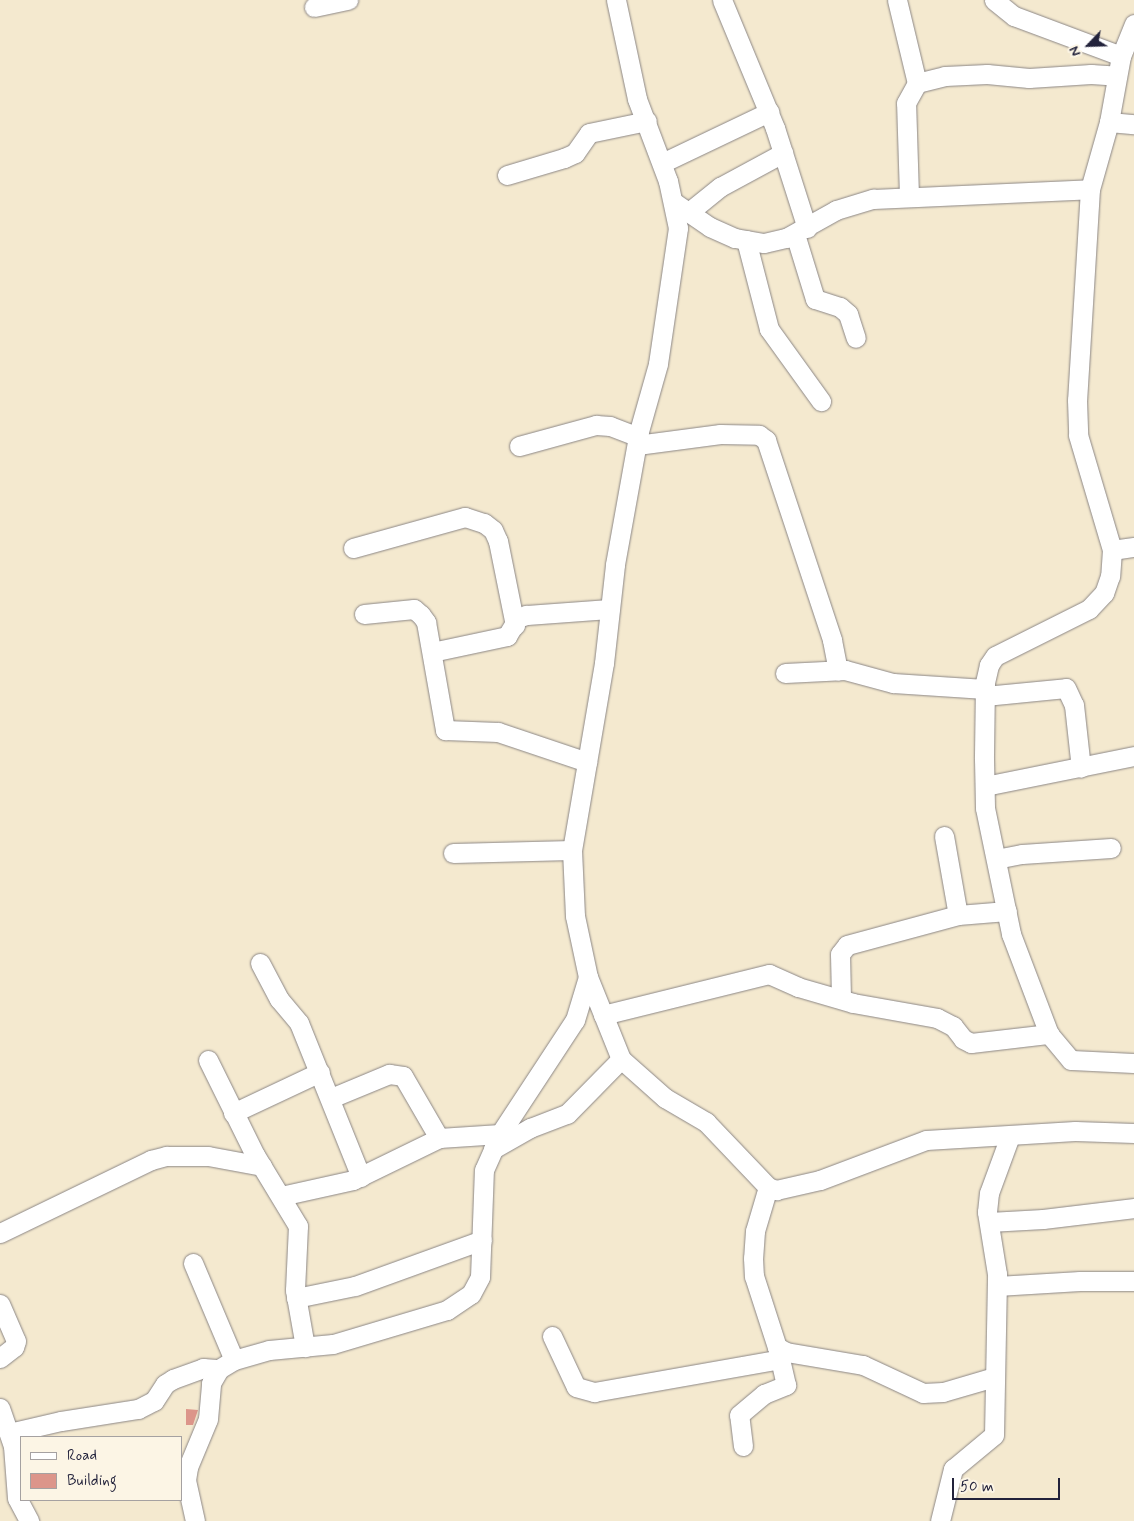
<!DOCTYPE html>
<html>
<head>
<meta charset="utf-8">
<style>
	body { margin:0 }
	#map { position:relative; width:1134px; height:1521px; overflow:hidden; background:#f4e9cf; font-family:Mynerve,sans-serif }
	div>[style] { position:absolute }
	.building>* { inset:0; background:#dc958a }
	.roads { filter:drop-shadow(0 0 1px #8b8685) drop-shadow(0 0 1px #8b8685) }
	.minor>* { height:19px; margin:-9.5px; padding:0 9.5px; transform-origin:9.5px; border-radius:9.5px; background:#fff }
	span { translate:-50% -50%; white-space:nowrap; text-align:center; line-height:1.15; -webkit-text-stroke:4px #fcf5e5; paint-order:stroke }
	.legend { position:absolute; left:20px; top:1436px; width:162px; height:65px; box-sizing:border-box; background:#fcf5e5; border:1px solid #a5a1a1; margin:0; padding:6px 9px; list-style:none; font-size:15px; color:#22223b }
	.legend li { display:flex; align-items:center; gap:10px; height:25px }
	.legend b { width:25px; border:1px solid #a5a1a1 }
	.north { position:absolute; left:1064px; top:20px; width:50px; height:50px; -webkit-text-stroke:4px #fcf5e5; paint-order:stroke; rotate:246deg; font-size:14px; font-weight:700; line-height:20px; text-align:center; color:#22223b }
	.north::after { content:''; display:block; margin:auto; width:18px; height:22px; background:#22223b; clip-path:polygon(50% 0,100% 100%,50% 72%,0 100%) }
	.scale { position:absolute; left:952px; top:1478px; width:108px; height:22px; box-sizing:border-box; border:2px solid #22223b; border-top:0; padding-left:6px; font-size:15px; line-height:18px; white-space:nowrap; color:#22223b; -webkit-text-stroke:4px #fcf5e5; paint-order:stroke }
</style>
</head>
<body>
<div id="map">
	<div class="building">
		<div style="clip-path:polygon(186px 1409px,198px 1410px,193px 1425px,186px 1425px)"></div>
	</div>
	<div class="roads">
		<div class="minor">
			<div style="left:616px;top:0;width:101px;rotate:78deg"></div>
			<div style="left:637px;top:99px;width:88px;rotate:69.3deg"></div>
			<div style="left:668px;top:181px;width:48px;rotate:78deg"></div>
			<div style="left:678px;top:228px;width:137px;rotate:98.4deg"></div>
			<div style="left:658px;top:364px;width:70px;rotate:105.8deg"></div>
			<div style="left:639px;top:431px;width:136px;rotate:100.2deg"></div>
			<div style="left:615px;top:565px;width:99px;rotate:96.4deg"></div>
			<div style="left:604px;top:663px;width:190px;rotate:99.7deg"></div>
			<div style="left:572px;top:850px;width:66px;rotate:87.4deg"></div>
			<div style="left:575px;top:916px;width:62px;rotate:78deg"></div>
			<div style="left:588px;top:977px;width:88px;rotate:68.1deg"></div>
			<div style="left:621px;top:1059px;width:59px;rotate:41.6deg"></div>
			<div style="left:665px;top:1098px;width:48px;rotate:30.3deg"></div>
			<div style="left:706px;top:1122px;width:90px;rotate:46.4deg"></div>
			<div style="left:768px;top:1187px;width:9px;rotate:21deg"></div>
			<div style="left:776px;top:1190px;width:45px;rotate:-12.8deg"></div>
			<div style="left:820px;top:1180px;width:113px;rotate:-20.7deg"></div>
			<div style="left:926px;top:1140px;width:149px;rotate:-3.5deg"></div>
			<div style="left:1075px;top:1131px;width:59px;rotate:1.9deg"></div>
			<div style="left:722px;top:0;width:139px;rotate:67.5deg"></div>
			<div style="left:775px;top:128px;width:105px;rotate:72.3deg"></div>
			<div style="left:897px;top:0;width:85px;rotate:76.5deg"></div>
			<div style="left:994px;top:0;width:26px;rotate:39deg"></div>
			<div style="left:1014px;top:16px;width:114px;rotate:20.5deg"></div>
			<div style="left:314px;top:7px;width:35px;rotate:-12deg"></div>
			<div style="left:1134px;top:24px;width:35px;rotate:112deg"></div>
			<div style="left:1121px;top:56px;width:67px;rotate:100.3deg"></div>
			<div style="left:1109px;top:122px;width:70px;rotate:105.8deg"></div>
			<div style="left:1090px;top:189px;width:211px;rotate:93.5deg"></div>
			<div style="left:1077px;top:400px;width:35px;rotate:88deg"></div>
			<div style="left:1078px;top:435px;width:120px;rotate:73.5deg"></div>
			<div style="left:1112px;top:550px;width:26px;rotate:94deg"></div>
			<div style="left:1110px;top:576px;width:18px;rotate:109deg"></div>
			<div style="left:1104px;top:593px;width:22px;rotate:133deg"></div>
			<div style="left:1089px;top:609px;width:105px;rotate:153.4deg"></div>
			<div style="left:995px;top:656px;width:11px;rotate:124deg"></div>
			<div style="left:989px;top:665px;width:18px;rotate:103deg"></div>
			<div style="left:985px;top:683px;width:76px;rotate:90.8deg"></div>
			<div style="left:984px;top:759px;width:49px;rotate:88.8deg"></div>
			<div style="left:985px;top:808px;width:129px;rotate:78.3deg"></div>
			<div style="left:1011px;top:934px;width:107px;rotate:69.2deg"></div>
			<div style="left:1049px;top:1034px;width:34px;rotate:50deg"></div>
			<div style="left:1071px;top:1060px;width:63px;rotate:2.7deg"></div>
			<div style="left:1109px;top:122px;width:25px;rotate:5deg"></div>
			<div style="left:662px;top:163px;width:119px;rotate:-25.5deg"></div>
			<div style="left:507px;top:175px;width:59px;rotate:-16.6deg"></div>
			<div style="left:564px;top:158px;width:12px;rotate:-24deg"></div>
			<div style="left:575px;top:153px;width:24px;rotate:-55deg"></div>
			<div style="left:589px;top:133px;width:59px;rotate:-11.7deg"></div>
			<div style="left:909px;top:196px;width:93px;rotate:-91.8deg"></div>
			<div style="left:906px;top:103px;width:23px;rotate:-61deg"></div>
			<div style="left:917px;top:83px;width:29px;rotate:-14deg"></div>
			<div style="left:945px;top:76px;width:42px;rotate:-2.7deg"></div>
			<div style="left:987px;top:74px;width:42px;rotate:5.4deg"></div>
			<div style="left:1029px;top:78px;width:62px;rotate:-3.7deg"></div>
			<div style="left:1091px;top:74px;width:26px;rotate:4deg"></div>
			<div style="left:675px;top:203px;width:42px;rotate:34.4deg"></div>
			<div style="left:710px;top:227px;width:27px;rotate:24deg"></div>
			<div style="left:735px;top:238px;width:29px;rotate:10deg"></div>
			<div style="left:764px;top:243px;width:23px;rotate:-13deg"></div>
			<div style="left:786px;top:238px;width:57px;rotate:-29.2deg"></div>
			<div style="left:836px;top:210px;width:39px;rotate:-17deg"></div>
			<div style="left:873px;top:199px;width:217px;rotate:-2.6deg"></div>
			<div style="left:689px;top:212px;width:40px;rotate:-39deg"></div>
			<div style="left:720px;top:187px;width:72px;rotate:-28.4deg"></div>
			<div style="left:795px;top:234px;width:68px;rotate:72.9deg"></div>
			<div style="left:815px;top:299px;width:26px;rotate:18deg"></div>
			<div style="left:840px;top:307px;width:11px;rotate:41deg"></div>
			<div style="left:848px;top:314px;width:25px;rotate:72deg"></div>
			<div style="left:746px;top:240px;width:92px;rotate:75.5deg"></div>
			<div style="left:769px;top:329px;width:89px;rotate:54.2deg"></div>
			<div style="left:637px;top:445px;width:84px;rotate:-7.5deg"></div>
			<div style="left:720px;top:434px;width:39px;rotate:1deg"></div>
			<div style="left:759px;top:435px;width:9px;rotate:36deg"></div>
			<div style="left:766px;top:440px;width:211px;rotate:71.7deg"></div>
			<div style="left:832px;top:640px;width:31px;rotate:79deg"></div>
			<div style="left:519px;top:446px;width:80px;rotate:-15.3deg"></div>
			<div style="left:596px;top:425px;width:14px;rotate:4deg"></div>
			<div style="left:610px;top:426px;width:30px;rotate:21deg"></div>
			<div style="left:353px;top:548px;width:116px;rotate:-15.5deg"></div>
			<div style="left:465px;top:517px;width:20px;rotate:18deg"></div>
			<div style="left:484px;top:523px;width:11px;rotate:38deg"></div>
			<div style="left:493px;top:530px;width:12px;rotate:66deg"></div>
			<div style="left:498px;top:541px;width:86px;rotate:78.6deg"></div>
			<div style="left:1112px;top:550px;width:22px;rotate:-8deg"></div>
			<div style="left:364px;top:614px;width:50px;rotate:-5.7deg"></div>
			<div style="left:414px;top:609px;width:9px;rotate:41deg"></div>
			<div style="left:421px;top:615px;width:9px;rotate:54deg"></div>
			<div style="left:426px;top:622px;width:110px;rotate:80deg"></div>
			<div style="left:445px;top:730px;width:53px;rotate:2.2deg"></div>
			<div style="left:498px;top:732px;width:94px;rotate:18.6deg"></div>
			<div style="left:432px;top:652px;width:77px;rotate:-12deg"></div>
			<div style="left:507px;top:636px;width:21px;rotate:-59deg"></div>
			<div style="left:518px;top:618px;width:9px;rotate:-21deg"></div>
			<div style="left:526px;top:615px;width:84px;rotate:-4.1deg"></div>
			<div style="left:785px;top:673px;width:60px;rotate:-2.9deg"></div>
			<div style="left:845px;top:670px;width:50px;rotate:15.2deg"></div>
			<div style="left:893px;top:683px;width:92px;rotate:3.7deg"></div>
			<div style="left:985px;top:696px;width:81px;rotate:-5.6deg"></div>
			<div style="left:1066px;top:688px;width:19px;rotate:65deg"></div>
			<div style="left:1074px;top:705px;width:63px;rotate:83.7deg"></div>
			<div style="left:985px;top:786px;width:152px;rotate:-11.4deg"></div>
			<div style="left:944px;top:836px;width:80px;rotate:80deg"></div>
			<div style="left:453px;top:853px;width:119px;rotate:-1.4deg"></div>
			<div style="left:996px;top:859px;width:26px;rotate:-11deg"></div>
			<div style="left:1022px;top:854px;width:89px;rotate:-3.9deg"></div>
			<div style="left:260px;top:963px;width:41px;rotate:62.2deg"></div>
			<div style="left:279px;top:999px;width:31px;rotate:50deg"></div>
			<div style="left:299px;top:1023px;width:166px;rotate:68.1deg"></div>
			<div style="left:841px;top:998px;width:44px;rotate:-91.3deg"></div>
			<div style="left:840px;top:954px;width:11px;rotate:-52deg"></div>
			<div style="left:847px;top:945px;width:115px;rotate:-15.1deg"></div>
			<div style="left:958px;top:915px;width:49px;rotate:-4.7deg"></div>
			<div style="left:603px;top:1015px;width:171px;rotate:-13.9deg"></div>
			<div style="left:769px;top:974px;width:32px;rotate:24deg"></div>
			<div style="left:798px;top:987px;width:57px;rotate:16.2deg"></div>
			<div style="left:853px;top:1003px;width:85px;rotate:10.1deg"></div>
			<div style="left:937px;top:1018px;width:18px;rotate:27deg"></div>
			<div style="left:953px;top:1026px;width:16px;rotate:52deg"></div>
			<div style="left:963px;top:1039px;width:9px;rotate:27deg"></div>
			<div style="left:971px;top:1043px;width:79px;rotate:-6.6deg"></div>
			<div style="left:208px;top:1060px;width:106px;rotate:63.7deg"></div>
			<div style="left:255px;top:1155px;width:83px;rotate:58.8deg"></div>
			<div style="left:298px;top:1226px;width:64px;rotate:92.7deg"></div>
			<div style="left:295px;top:1290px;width:58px;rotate:80deg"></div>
			<div style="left:331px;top:1098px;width:63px;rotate:-22.5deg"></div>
			<div style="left:389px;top:1074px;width:14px;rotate:8deg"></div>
			<div style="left:403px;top:1076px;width:72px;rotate:59.9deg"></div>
			<div style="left:233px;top:1113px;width:96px;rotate:-25.2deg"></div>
			<div style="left:493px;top:1149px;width:43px;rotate:-29.6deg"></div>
			<div style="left:530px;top:1128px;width:40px;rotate:-21deg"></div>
			<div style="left:567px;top:1114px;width:77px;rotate:-45.5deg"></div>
			<div style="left:768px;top:1187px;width:46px;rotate:106.5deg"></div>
			<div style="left:755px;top:1231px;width:27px;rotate:94deg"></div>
			<div style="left:753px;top:1258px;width:18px;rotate:87deg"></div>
			<div style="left:754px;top:1276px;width:75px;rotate:72.1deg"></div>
			<div style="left:777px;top:1347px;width:10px;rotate:29deg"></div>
			<div style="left:786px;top:1352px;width:78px;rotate:9.6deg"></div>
			<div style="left:863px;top:1365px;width:66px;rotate:25deg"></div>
			<div style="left:923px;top:1393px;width:20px;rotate:-3deg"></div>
			<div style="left:943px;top:1392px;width:53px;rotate:-16.4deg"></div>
			<div style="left:281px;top:1196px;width:74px;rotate:-12.5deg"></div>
			<div style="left:353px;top:1180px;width:96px;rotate:-26deg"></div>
			<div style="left:439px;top:1138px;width:61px;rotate:-3.8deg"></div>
			<div style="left:989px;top:1222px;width:54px;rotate:-3.2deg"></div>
			<div style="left:1043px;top:1219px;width:92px;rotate:-6.9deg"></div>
			<div style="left:0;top:1233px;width:168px;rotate:-25.8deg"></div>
			<div style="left:151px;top:1160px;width:16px;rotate:-15deg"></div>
			<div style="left:166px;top:1156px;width:42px"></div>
			<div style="left:208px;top:1156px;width:55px;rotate:10.5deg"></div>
			<div style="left:193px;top:1263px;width:105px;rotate:67.1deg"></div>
			<div style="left:997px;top:1286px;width:83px;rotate:-3.4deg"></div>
			<div style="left:1080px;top:1281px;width:54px"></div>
			<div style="left:296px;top:1298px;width:60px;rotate:-11.5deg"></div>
			<div style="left:355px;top:1286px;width:135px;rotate:-19.9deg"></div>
			<div style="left:0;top:1304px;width:40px;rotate:66.6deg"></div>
			<div style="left:16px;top:1341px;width:6px;rotate:108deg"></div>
			<div style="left:14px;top:1347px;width:18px;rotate:142deg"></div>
			<div style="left:552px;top:1336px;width:56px;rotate:64.8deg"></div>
			<div style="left:576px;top:1387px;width:19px;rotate:16deg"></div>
			<div style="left:594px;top:1392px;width:190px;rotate:-10deg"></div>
			<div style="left:0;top:1408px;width:40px;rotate:71.1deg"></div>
			<div style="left:13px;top:1446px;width:52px;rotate:85.6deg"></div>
			<div style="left:17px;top:1498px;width:26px;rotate:62deg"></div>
			<div style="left:9px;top:1433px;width:53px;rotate:-13deg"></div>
			<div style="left:61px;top:1421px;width:78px;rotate:-8.9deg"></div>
			<div style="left:138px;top:1409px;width:18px;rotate:-27deg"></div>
			<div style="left:154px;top:1401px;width:20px;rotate:-57deg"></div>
			<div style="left:165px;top:1384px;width:9px;rotate:-32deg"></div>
			<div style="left:173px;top:1379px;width:32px;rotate:-20deg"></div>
			<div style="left:203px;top:1368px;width:16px;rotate:4deg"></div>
			<div style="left:743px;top:1446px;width:31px;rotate:-97deg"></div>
			<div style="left:739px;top:1415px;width:33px;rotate:-40deg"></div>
			<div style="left:764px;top:1394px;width:24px;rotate:-22deg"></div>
			<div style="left:786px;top:1385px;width:39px;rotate:-103deg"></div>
			<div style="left:195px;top:1521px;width:42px;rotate:-102.4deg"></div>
			<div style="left:186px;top:1480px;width:13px;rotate:-81deg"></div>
			<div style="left:188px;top:1467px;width:52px;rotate:-67.4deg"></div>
			<div style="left:208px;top:1419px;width:36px;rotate:-85deg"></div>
			<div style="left:211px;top:1383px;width:16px;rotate:-60deg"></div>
			<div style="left:219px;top:1369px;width:17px;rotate:-31deg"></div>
			<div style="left:234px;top:1360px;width:36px;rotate:-16deg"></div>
			<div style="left:269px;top:1350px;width:64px;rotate:-5.4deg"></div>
			<div style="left:333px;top:1344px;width:119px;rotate:-16.6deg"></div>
			<div style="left:447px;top:1310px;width:29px;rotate:-34deg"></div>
			<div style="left:471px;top:1294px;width:19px;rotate:-62deg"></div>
			<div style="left:480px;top:1277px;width:107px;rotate:-87.9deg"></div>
			<div style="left:484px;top:1170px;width:39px;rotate:-66deg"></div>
			<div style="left:500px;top:1134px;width:136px;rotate:-56.7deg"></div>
			<div style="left:575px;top:1020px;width:45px;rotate:-73.2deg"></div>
			<div style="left:940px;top:1521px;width:54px;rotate:-76deg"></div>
			<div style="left:953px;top:1469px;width:53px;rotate:-39.7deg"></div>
			<div style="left:994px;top:1435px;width:161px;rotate:-88.9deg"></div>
			<div style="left:997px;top:1274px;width:63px;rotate:-99.2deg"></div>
			<div style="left:987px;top:1212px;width:19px;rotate:-84deg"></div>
			<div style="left:989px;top:1193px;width:61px;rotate:-69.8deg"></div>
		</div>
	</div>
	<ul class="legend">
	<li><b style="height:6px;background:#fff"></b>Road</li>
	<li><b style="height:14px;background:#dc958a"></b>Building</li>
	</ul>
	<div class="north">N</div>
	<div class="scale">50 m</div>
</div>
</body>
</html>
